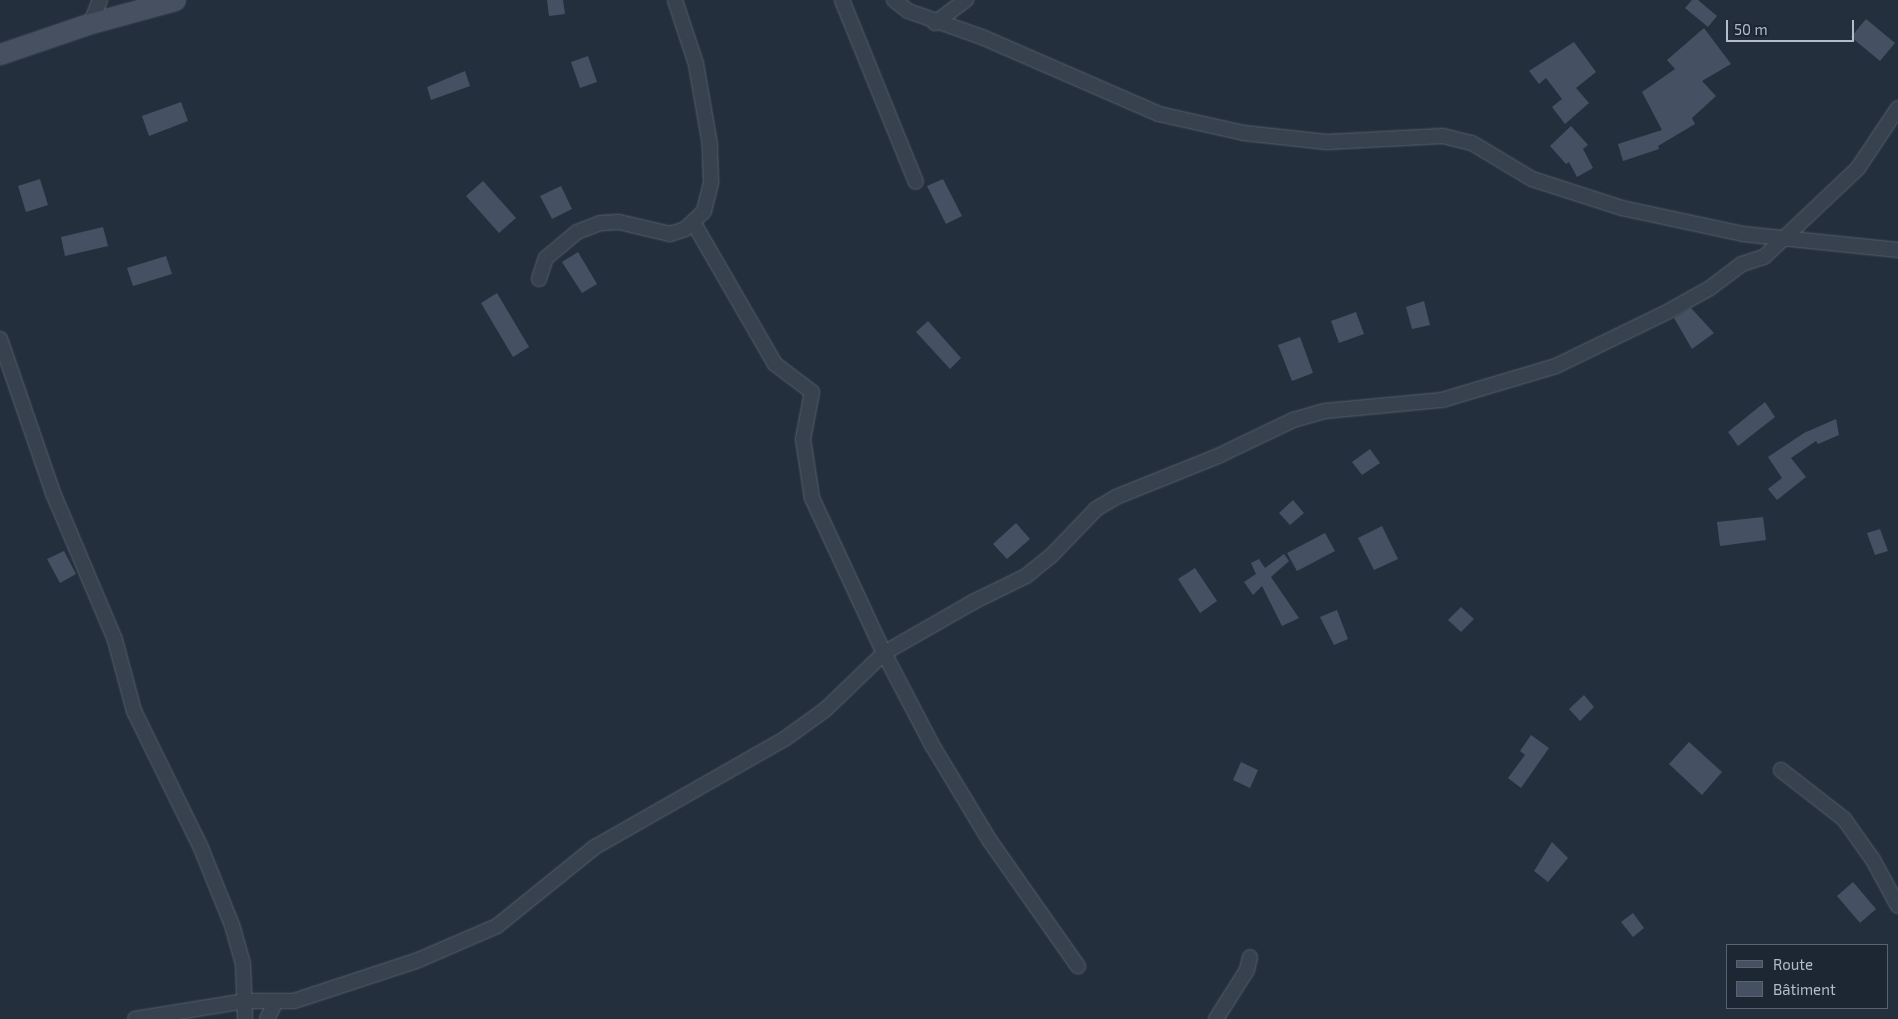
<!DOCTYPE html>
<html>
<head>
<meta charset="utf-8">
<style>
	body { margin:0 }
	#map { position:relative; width:1898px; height:1019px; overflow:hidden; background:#242f3e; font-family:"Exo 2",sans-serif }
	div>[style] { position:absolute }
	.building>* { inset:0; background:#455162 }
	.roads { filter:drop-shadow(0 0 1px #565f6c) drop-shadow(0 0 1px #565f6c) }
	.minor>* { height:14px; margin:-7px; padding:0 7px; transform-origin:7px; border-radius:7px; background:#38414e }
	.secondary>* { height:19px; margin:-9.5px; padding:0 9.5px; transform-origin:9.5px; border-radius:9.5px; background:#465061 }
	span { translate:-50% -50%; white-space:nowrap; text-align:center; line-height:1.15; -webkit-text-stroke:4px #1d2633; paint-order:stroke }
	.legend { position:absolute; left:1726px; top:944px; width:162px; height:65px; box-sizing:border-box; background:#1d2633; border:1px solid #59626f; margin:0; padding:6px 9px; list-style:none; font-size:15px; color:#b4bcc9 }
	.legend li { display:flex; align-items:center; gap:10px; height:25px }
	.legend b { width:25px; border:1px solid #59626f }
	.scale { position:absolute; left:1726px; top:20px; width:128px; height:22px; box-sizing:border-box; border:2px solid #b4bcc9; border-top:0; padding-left:6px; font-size:15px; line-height:18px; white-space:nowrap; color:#b4bcc9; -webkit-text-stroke:4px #1d2633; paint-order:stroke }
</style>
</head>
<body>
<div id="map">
	<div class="building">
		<div style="clip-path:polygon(547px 0,563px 0,565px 14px,549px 16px)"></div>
		<div style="clip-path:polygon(1692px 0,1698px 0,1717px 16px,1708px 27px,1685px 8px)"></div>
		<div style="clip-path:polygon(1866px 19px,1895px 43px,1880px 61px,1851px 37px)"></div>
		<div style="clip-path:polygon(1704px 28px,1731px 64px,1702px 81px,1716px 96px,1692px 118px,1695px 124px,1658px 146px,1659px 149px,1623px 161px,1618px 144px,1662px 130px,1642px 92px,1675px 69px,1667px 60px)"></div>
		<div style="clip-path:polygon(1574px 42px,1596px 72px,1576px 88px,1589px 103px,1565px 124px,1552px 107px,1562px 99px,1546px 78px,1539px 84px,1529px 71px)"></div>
		<div style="clip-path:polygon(588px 56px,597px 82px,580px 88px,571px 62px)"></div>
		<div style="clip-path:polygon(465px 71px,470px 86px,431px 100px,427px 87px)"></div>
		<div style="clip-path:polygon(181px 102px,188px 121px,149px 136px,142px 116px)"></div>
		<div style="clip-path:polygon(1571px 126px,1588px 145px,1583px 149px,1593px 168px,1577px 177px,1569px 162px,1566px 164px,1550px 146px)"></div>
		<div style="clip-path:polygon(40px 179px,48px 205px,26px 212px,18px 186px)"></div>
		<div style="clip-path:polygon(943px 179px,962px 216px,946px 224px,927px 186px)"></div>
		<div style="clip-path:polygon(483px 181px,516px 218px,499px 233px,466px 196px)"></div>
		<div style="clip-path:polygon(561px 186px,572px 209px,552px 219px,540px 196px)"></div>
		<div style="clip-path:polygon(103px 227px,108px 246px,65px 256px,61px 237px)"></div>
		<div style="clip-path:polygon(578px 252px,597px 284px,582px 293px,562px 262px)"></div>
		<div style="clip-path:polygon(166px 256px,172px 274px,133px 286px,127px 268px)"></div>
		<div style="clip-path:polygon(497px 293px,529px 347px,513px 357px,481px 303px)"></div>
		<div style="clip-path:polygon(1424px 301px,1430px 325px,1412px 329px,1406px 307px)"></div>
		<div style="clip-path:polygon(1691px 308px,1714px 333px,1692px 349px,1674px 318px)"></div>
		<div style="clip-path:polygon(1356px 312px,1364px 334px,1339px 343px,1331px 321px)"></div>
		<div style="clip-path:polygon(928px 321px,961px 358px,950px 369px,916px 332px)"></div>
		<div style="clip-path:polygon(1300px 337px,1313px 373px,1292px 381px,1278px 345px)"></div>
		<div style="clip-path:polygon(1765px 402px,1775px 417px,1738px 446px,1728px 432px)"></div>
		<div style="clip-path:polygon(1836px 419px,1839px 435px,1818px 444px,1816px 441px,1791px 458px,1806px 477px,1777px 500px,1768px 489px,1782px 478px,1768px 457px,1804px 433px)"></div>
		<div style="clip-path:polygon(1370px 449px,1380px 463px,1362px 475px,1352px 462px)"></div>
		<div style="clip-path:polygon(1293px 500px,1304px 513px,1290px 525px,1279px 513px)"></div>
		<div style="clip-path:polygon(1763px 517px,1766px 540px,1720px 546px,1717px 522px)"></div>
		<div style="clip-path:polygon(1016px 523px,1030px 539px,1007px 559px,993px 544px)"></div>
		<div style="clip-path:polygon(1382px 526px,1398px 559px,1374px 570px,1358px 538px)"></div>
		<div style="clip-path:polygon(1880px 529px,1888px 551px,1875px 555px,1867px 533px)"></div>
		<div style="clip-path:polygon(1325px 533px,1335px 551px,1297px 571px,1287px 553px)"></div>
		<div style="clip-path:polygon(64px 551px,76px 574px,60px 583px,47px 559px)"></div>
		<div style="clip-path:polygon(1284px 554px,1289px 561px,1271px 577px,1299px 618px,1282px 626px,1262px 586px,1253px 595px,1244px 582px,1256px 574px,1251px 563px,1259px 559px,1265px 568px)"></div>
		<div style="clip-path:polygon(1195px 568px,1217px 601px,1200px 613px,1178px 579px)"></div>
		<div style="clip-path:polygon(1461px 607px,1474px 619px,1461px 632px,1448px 620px)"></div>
		<div style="clip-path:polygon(1337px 610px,1348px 639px,1334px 645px,1320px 617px)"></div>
		<div style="clip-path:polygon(1584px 695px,1594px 707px,1580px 721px,1569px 709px)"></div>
		<div style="clip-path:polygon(1531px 735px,1549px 748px,1521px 788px,1508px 778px,1525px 755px,1520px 751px)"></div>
		<div style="clip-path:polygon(1689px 742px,1722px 772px,1702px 795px,1669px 764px)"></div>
		<div style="clip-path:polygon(1241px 762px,1258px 770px,1250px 788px,1233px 780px)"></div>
		<div style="clip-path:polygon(1552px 842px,1568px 858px,1548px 882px,1534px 871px)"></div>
		<div style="clip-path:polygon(1853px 882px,1876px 909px,1860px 923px,1837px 896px)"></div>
		<div style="clip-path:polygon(1633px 913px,1644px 928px,1633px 937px,1621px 922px)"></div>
	</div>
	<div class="roads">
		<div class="minor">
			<div style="left:842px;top:0;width:196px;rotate:67.9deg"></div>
			<div style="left:894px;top:0;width:18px;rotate:38deg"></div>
			<div style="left:908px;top:11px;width:78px;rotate:19.4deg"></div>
			<div style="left:982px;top:37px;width:193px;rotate:23.5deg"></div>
			<div style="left:1159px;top:114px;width:87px;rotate:12.6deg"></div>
			<div style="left:1244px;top:133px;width:83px;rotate:6.2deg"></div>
			<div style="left:1327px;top:142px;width:116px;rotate:-3deg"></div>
			<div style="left:1443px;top:136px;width:30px;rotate:14deg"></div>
			<div style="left:1472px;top:143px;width:70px;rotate:31deg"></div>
			<div style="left:1532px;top:179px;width:95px;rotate:17.9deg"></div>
			<div style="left:1622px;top:208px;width:124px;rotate:12.1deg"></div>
			<div style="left:1743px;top:234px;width:156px;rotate:5.9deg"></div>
			<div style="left:91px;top:23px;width:25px;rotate:-69deg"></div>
			<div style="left:935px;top:23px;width:39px;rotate:-37deg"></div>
			<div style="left:693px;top:222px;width:164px;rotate:60deg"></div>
			<div style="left:775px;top:364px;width:46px;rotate:37.1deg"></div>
			<div style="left:812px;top:392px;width:48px;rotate:100.8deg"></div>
			<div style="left:803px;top:439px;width:60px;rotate:81.3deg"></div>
			<div style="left:812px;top:498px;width:171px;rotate:65.1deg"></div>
			<div style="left:884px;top:653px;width:104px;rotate:62.4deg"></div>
			<div style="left:932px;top:745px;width:112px;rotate:58.9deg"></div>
			<div style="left:990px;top:841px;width:153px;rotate:54.9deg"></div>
			<div style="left:539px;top:279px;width:22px;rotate:-72deg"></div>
			<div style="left:546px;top:258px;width:40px;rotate:-40deg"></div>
			<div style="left:577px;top:232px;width:25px;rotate:-21deg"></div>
			<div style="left:600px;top:223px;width:19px;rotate:-3deg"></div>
			<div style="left:619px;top:222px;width:52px;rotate:13.2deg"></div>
			<div style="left:670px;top:234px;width:16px;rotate:-18deg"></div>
			<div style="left:685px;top:229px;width:26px;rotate:-43deg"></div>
			<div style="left:704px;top:211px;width:30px;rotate:-76deg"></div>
			<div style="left:711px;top:182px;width:37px;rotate:-92deg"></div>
			<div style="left:710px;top:145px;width:82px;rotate:-99.8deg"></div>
			<div style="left:696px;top:64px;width:67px;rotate:-108.2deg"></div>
			<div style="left:0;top:339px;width:163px;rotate:71deg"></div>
			<div style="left:53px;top:493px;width:160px;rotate:67.1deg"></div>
			<div style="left:115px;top:640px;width:73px;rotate:75deg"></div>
			<div style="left:134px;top:711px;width:153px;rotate:63.9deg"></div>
			<div style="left:201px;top:848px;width:83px;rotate:68.1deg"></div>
			<div style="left:232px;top:925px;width:41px;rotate:74.2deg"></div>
			<div style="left:243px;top:964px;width:55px;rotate:87.9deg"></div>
			<div style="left:1781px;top:770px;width:80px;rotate:37.9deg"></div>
			<div style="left:1844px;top:819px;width:50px;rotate:54.7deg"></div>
			<div style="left:1873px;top:860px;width:52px;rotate:61.5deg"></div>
			<div style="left:135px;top:1019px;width:111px;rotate:-9.3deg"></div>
			<div style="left:245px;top:1001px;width:49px"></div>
			<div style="left:294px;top:1001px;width:128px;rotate:-18.2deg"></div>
			<div style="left:416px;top:961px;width:88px;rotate:-23.4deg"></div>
			<div style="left:497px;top:926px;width:126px;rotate:-38.9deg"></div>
			<div style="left:595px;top:847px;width:220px;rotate:-29.7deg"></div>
			<div style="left:786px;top:738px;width:49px;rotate:-35.9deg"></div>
			<div style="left:826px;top:709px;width:81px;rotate:-44deg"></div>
			<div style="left:884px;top:653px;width:103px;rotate:-29.8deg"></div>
			<div style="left:973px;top:602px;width:59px;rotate:-26.1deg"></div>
			<div style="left:1026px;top:576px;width:32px;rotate:-39deg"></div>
			<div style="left:1051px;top:556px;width:65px;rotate:-46.2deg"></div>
			<div style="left:1096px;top:509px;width:23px;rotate:-31deg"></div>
			<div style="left:1116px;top:497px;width:110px;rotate:-21.9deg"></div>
			<div style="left:1218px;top:456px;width:83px;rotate:-25.6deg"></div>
			<div style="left:1293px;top:420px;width:33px;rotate:-16deg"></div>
			<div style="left:1325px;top:411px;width:118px;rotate:-5.4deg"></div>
			<div style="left:1442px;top:400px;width:119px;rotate:-16.6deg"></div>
			<div style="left:1556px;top:366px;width:123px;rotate:-25.9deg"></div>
			<div style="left:1667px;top:312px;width:49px;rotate:-29.2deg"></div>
			<div style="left:1710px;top:288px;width:40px;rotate:-37deg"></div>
			<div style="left:1742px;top:264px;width:23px;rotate:-18deg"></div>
			<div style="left:1764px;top:257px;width:129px;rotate:-43.4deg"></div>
			<div style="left:1858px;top:168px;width:72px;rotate:-56.3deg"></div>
			<div style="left:267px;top:1019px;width:20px;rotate:-63deg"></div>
			<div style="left:1216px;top:1019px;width:58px;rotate:-57.7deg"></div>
			<div style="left:1247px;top:970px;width:13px;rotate:-77deg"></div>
		</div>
		<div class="secondary">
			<div style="left:0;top:54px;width:96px;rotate:-18.8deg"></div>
			<div style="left:91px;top:23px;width:87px;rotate:-15.3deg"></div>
		</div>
	</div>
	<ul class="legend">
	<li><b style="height:6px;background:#465061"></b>Route</li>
	<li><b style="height:14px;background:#455162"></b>Bâtiment</li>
	</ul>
	<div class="scale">50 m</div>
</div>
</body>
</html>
